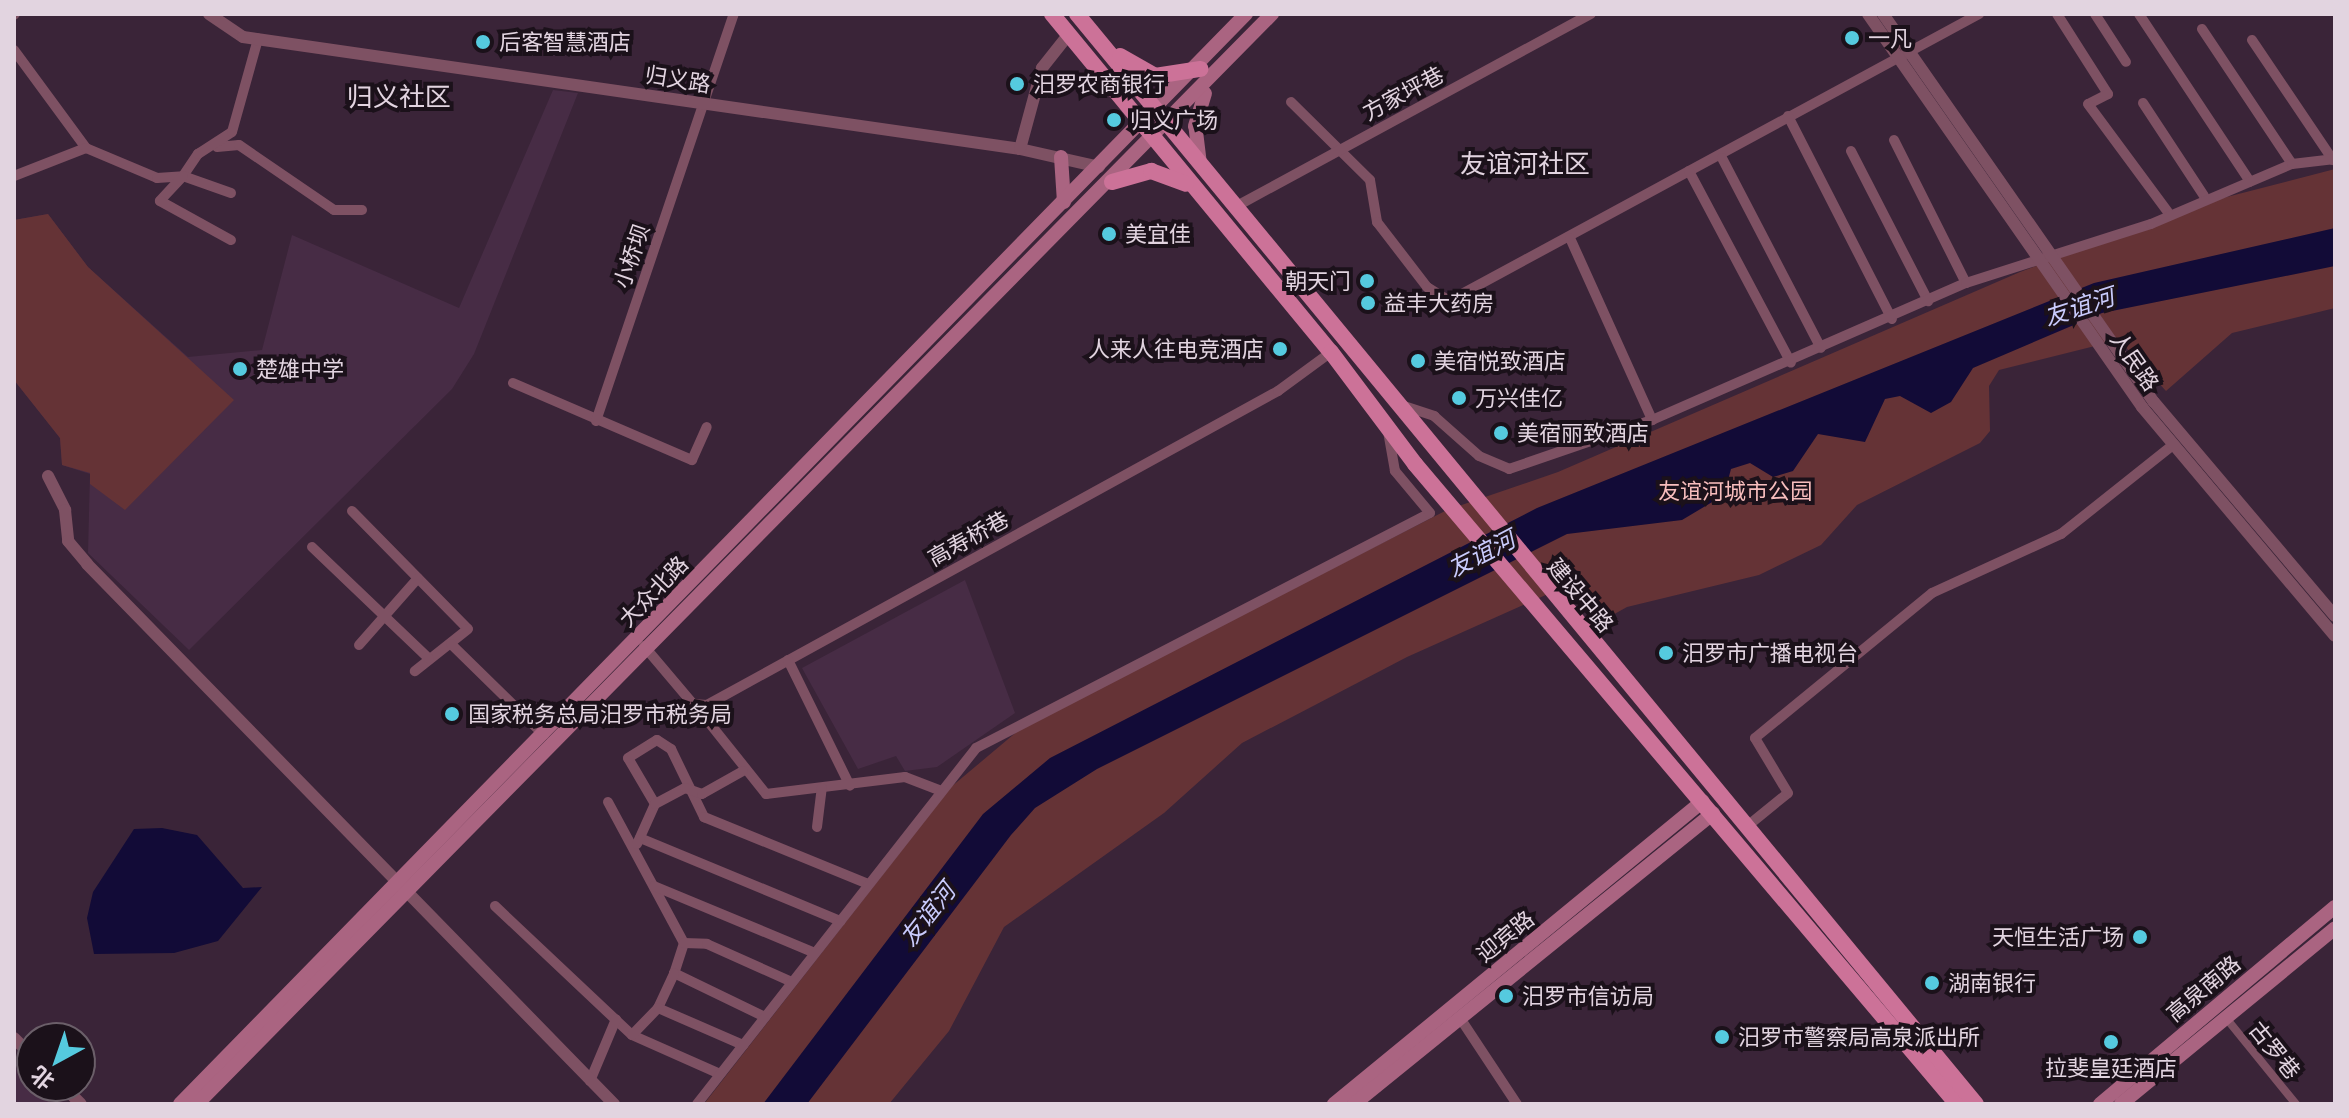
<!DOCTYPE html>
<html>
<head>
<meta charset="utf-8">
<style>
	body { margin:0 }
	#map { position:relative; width:2349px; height:1118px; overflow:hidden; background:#3a2438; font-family:"Noto Sans","Noto Sans SC",sans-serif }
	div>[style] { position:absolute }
	.built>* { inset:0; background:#472c45 }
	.green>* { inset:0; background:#653336 }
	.water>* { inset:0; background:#120b37 }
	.pedestrian>* { height:8px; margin:-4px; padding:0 4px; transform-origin:4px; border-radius:4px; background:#7e5163 }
	.minor>* { height:10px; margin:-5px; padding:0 5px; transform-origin:5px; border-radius:5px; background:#7e5163 }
	.tertiary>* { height:12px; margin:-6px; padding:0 6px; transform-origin:6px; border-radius:6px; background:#7e5163 }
	.secondary>* { height:14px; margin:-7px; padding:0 7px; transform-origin:7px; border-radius:7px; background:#aa6481 }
	.primary>* { height:16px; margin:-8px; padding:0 8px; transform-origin:8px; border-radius:8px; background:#cc7298 }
	.dots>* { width:22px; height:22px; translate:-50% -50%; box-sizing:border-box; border:4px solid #1b111a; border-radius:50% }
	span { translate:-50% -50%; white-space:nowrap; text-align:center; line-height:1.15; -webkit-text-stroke:8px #1b111a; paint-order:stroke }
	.poi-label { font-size:22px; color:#e2d4e0 }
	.left { translate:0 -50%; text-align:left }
	.right { translate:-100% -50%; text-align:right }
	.street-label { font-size:22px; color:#e2d4e0 }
	.park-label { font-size:22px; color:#f7bdbd }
	.water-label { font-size:24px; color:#c9cbfc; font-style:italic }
	.quarter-label { font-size:26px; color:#e2d4e0 }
	.frame { position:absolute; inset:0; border:16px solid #e2d4e0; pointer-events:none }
	.north { position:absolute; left:16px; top:1022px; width:80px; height:80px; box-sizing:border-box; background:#1b111a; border:2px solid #6b5f69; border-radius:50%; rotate:220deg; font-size:22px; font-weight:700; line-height:32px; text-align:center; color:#e2d4e0 }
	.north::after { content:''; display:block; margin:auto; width:28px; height:36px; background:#55cadf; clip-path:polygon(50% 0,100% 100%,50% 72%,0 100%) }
</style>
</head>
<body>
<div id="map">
	<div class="built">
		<div style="clip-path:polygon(553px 90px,578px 93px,474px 354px,452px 389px,189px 650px,88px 553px,90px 474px,62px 465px,60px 438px,14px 380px,14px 220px,48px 214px,88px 267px,188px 357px,262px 350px,292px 235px,459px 308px)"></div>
		<div style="clip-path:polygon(965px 580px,1015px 713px,937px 767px,905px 771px,896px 756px,858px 769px,802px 668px)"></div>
		<div style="clip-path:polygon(14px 1066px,32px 1086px,52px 1104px,14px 1104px)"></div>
	</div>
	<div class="green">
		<div style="clip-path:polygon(2335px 169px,2335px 308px,2232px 333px,2166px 391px,2119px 340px,1999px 370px,1989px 386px,1990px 431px,1980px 443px,1857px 505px,1821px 545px,1759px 575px,1627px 607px,1600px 622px,1568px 585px,1407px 657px,1242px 743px,1164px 813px,1004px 927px,949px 1031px,889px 1104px,704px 1104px,951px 787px,1025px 725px,1447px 510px,1558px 472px,2020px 272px,2219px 199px)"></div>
		<div style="clip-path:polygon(48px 214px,88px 267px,234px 400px,125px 510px,90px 484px,90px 473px,62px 465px,60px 438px,14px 380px,14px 220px)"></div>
	</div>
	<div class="water">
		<div style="clip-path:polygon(2335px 228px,2335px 266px,2102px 313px,1973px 368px,1951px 402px,1931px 413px,1900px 396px,1885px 399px,1865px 442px,1818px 434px,1793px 471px,1773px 477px,1750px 463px,1731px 469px,1724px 495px,1682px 520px,1567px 534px,1097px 769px,1035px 808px,1011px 835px,807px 1104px,763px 1104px,983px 814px,1050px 758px,1537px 508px,2094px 283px)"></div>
		<div style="clip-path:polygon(162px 828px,197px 835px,243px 888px,262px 887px,218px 941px,174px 953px,94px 954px,87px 918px,93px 892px,134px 829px)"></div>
	</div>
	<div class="pedestrian">
		<div style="left:2226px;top:1018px;width:111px;rotate:50.9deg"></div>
	</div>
	<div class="minor">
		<div style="left:2057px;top:14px;width:95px;rotate:57.5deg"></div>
		<div style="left:2108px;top:94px;width:22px;rotate:153deg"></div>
		<div style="left:2088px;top:104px;width:134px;rotate:53.5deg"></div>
		<div style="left:2095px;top:14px;width:57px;rotate:57.1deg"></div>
		<div style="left:2139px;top:14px;width:201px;rotate:56.5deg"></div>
		<div style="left:14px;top:15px;width:1px;rotate:-45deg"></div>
		<div style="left:2202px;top:29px;width:162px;rotate:56.3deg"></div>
		<div style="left:2252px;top:40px;width:145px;rotate:56deg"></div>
		<div style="left:14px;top:50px;width:122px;rotate:53.7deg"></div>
		<div style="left:1291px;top:102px;width:111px;rotate:44.6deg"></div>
		<div style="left:1370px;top:180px;width:43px;rotate:80.5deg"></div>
		<div style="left:1377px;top:222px;width:82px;rotate:52.4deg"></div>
		<div style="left:1427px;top:287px;width:26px;rotate:32deg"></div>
		<div style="left:1449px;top:301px;width:603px;rotate:-28.44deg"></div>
		<div style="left:2143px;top:103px;width:111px;rotate:56.7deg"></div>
		<div style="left:1788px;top:116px;width:228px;rotate:62.9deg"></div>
		<div style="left:1894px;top:140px;width:160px;rotate:63.3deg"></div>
		<div style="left:217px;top:147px;width:22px;rotate:-5deg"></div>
		<div style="left:239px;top:145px;width:115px;rotate:34.4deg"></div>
		<div style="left:334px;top:210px;width:28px"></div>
		<div style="left:1851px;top:151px;width:169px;rotate:62.8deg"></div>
		<div style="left:1722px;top:158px;width:214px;rotate:62.5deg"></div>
		<div style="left:1689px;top:171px;width:217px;rotate:62deg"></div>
		<div style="left:14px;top:176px;width:77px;rotate:-21.3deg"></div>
		<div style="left:86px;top:148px;width:77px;rotate:22.9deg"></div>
		<div style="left:157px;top:178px;width:26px;rotate:-4deg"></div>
		<div style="left:183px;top:176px;width:27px;rotate:-56deg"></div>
		<div style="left:198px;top:154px;width:40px;rotate:-32.9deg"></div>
		<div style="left:232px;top:132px;width:97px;rotate:-74.4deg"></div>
		<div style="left:231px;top:193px;width:51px;rotate:-160.5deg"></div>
		<div style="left:183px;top:176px;width:34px;rotate:133deg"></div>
		<div style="left:160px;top:201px;width:81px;rotate:28.8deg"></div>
		<div style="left:1235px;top:207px;width:405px;rotate:-28.5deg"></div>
		<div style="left:1570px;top:238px;width:200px;rotate:65.7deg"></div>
		<div style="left:513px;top:383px;width:195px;rotate:23.3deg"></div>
		<div style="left:692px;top:460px;width:36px;rotate:-66deg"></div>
		<div style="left:1404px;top:406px;width:32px;rotate:18deg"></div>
		<div style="left:1434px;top:416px;width:60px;rotate:41.6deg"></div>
		<div style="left:1479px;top:456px;width:33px;rotate:23deg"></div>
		<div style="left:1509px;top:469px;width:151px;rotate:-18.9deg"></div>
		<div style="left:1652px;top:420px;width:343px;rotate:-23.6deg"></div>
		<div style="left:1966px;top:283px;width:194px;rotate:-17.7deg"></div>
		<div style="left:2151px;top:224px;width:153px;rotate:-23.1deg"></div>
		<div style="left:2292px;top:164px;width:43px;rotate:-6.6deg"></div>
		<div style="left:596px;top:421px;width:430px;rotate:-71.3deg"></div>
		<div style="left:352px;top:511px;width:165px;rotate:45.5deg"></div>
		<div style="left:468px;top:629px;width:68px;rotate:141.6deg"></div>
		<div style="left:312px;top:547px;width:161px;rotate:43.7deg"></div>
		<div style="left:451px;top:644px;width:130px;rotate:44.4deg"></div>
		<div style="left:359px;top:645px;width:89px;rotate:-48.6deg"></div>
		<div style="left:644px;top:646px;width:76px;rotate:49.8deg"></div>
		<div style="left:693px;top:704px;width:14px;rotate:4deg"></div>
		<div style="left:707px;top:705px;width:652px;rotate:-28.81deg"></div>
		<div style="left:1278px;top:391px;width:66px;rotate:-36.3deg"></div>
		<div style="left:788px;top:660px;width:140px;rotate:63.8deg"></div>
		<div style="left:695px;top:705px;width:114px;rotate:51.4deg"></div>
		<div style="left:766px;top:794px;width:140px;rotate:-7deg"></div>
		<div style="left:905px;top:777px;width:39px;rotate:21deg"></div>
		<div style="left:608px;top:802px;width:160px;rotate:61.7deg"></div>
		<div style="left:684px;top:943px;width:32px;rotate:108deg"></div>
		<div style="left:674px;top:973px;width:101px;rotate:25.8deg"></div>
		<div style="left:655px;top:804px;width:53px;rotate:-120.4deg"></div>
		<div style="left:628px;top:758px;width:34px;rotate:-32deg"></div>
		<div style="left:657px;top:740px;width:17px;rotate:33deg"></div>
		<div style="left:671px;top:749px;width:76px;rotate:64.1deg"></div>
		<div style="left:704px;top:817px;width:177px;rotate:22.2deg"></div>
		<div style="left:817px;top:827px;width:39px;rotate:-83deg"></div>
		<div style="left:1745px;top:828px;width:55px;rotate:-39.1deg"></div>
		<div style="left:1788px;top:793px;width:64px;rotate:-121deg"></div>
		<div style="left:1755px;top:738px;width:229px;rotate:-39.3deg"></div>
		<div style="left:1932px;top:593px;width:142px;rotate:-24.6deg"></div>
		<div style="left:2061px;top:534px;width:143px;rotate:-38.5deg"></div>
		<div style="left:640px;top:838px;width:217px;rotate:22.5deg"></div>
		<div style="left:637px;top:844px;width:44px;rotate:-65.8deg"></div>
		<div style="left:655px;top:804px;width:34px;rotate:-28deg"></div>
		<div style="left:685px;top:788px;width:18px;rotate:19deg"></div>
		<div style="left:702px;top:794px;width:47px;rotate:-29.3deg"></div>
		<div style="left:654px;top:886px;width:174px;rotate:22.6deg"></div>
		<div style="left:495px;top:906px;width:188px;rotate:43.3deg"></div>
		<div style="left:632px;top:1035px;width:96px;rotate:23.9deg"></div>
		<div style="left:684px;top:943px;width:23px;rotate:2deg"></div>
		<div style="left:707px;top:944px;width:93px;rotate:24.1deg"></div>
		<div style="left:658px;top:1008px;width:38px;rotate:-65deg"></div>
		<div style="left:1460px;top:1018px;width:103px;rotate:56.5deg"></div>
		<div style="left:632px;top:1035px;width:37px;rotate:-46deg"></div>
		<div style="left:658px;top:1008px;width:93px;rotate:23.5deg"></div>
		<div style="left:590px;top:1081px;width:67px;rotate:-67.2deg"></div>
		<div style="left:697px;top:1104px;width:452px;rotate:-51.9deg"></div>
		<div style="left:976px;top:748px;width:511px;rotate:-27.37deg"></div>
		<div style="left:1430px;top:513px;width:55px;rotate:-129.8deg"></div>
		<div style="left:1395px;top:471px;width:40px;rotate:-100deg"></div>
	</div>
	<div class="tertiary">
		<div style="left:209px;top:14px;width:41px;rotate:34.1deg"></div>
		<div style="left:243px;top:37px;width:785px;rotate:8.2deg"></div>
		<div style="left:1020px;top:149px;width:81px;rotate:12.8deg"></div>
		<div style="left:1868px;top:14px;width:479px;rotate:55.1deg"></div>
		<div style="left:2142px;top:407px;width:299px;rotate:49.9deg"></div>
		<div style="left:1883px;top:14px;width:473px;rotate:55.1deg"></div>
		<div style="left:2154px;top:402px;width:280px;rotate:49.8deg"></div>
		<div style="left:1020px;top:149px;width:84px;rotate:-74.8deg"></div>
		<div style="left:1042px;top:68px;width:43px;rotate:-51.5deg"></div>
		<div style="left:48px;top:476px;width:38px;rotate:63deg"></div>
		<div style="left:65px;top:510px;width:31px;rotate:84deg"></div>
		<div style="left:68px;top:541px;width:30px;rotate:50deg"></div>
		<div style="left:87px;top:564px;width:755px;rotate:45.7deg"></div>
		<div style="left:14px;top:1038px;width:25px;rotate:45deg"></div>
		<div style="left:63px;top:1086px;width:25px;rotate:45deg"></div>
	</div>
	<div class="secondary">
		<div style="left:1061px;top:157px;width:45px;rotate:86.2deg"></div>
		<div style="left:1200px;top:164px;width:38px;rotate:-97deg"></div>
		<div style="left:1195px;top:126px;width:34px;rotate:-73deg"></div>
		<div style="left:180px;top:1104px;width:1525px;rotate:-45.64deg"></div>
		<div style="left:197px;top:1104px;width:1531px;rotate:-45.4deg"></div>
		<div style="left:1334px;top:1104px;width:477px;rotate:-39.4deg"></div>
		<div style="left:1354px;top:1104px;width:462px;rotate:-39deg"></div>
		<div style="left:2100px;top:1104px;width:307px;rotate:-40deg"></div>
		<div style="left:2121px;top:1104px;width:277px;rotate:-39.4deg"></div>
	</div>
	<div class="primary">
		<div style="left:1052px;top:14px;width:438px;rotate:50.5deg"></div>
		<div style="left:1331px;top:352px;width:140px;rotate:53.1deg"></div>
		<div style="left:1415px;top:464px;width:839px;rotate:49.74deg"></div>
		<div style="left:1077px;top:14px;width:1413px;rotate:50.49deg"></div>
		<div style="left:1120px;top:56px;width:40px;rotate:29.7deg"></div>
		<div style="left:1155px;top:76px;width:46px;rotate:-8.8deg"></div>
		<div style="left:1112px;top:182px;width:41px;rotate:-15.8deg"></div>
		<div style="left:1151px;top:171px;width:37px;rotate:20deg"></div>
	</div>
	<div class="dots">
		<div style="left:1852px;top:38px;background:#55cadf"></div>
		<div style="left:483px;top:42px;background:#55cadf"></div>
		<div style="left:1017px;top:84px;background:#55cadf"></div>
		<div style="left:1114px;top:120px;background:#55cadf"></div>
		<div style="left:1109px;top:234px;background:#55cadf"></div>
		<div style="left:1367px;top:281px;background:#55cadf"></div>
		<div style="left:1368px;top:303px;background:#55cadf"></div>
		<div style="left:1280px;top:349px;background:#55cadf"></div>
		<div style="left:1418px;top:361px;background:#55cadf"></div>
		<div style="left:240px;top:369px;background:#55cadf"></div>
		<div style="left:1459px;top:398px;background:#55cadf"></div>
		<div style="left:1501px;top:433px;background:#55cadf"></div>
		<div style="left:1666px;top:653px;background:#55cadf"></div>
		<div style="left:452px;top:714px;background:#55cadf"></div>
		<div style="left:2140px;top:937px;background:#55cadf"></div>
		<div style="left:1932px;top:983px;background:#55cadf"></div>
		<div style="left:1506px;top:996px;background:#55cadf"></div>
		<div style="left:1722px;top:1037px;background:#55cadf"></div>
		<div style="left:2111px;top:1042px;background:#55cadf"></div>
	</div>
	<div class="poi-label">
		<span class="left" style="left:1868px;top:38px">一凡</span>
		<span class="left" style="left:499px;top:42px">后客智慧酒店</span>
		<span class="left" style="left:1033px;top:84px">汨罗农商银行</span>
		<span class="left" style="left:1130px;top:120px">归义广场</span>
		<span class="left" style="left:1125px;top:234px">美宜佳</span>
		<span class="right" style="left:1351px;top:281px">朝天门</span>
		<span class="left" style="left:1384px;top:303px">益丰大药房</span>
		<span class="right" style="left:1264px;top:349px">人来人往电竞酒店</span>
		<span class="left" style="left:1434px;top:361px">美宿悦致酒店</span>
		<span class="left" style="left:256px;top:369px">楚雄中学</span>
		<span class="left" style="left:1475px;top:398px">万兴佳亿</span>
		<span class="left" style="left:1517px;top:433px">美宿丽致酒店</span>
		<span class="left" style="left:1682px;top:653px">汨罗市广播电视台</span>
		<span class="left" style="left:468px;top:714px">国家税务总局汨罗市税务局</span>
		<span class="right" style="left:2124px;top:937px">天恒生活广场</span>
		<span class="left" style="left:1948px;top:983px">湖南银行</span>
		<span class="left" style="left:1522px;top:996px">汨罗市信访局</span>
		<span class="left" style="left:1738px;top:1037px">汨罗市警察局高泉派出所</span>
		<span style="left:2111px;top:1068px">拉斐皇廷酒店</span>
	</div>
	<div class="street-label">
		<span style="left:678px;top:79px;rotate:9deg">归义路</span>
		<span style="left:1403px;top:93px;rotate:-28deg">方家坪巷</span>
		<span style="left:631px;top:256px;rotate:-71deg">小桥坝</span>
		<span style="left:2135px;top:361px;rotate:55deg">人民路</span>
		<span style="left:968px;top:538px;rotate:-29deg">高寿桥巷</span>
		<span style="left:653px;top:591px;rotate:-46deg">大众北路</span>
		<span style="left:1581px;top:595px;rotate:50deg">建设中路</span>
		<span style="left:1505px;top:936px;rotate:-39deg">迎宾路</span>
		<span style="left:2203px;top:988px;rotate:-40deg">高泉南路</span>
		<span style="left:2275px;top:1050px;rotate:51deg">古罗巷</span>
	</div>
	<div class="park-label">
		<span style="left:1735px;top:491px">友谊河城市公园</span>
	</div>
	<div class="water-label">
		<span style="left:2079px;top:306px;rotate:-18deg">友谊河</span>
		<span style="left:1481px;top:553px;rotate:-27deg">友谊河</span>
		<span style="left:927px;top:914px;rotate:-52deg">友谊河</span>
	</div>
	<div class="quarter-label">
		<span style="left:399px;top:97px">归义社区</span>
		<span style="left:1525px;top:164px">友谊河社区</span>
	</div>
	<div class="frame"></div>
	<div class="north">北</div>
</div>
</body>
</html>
